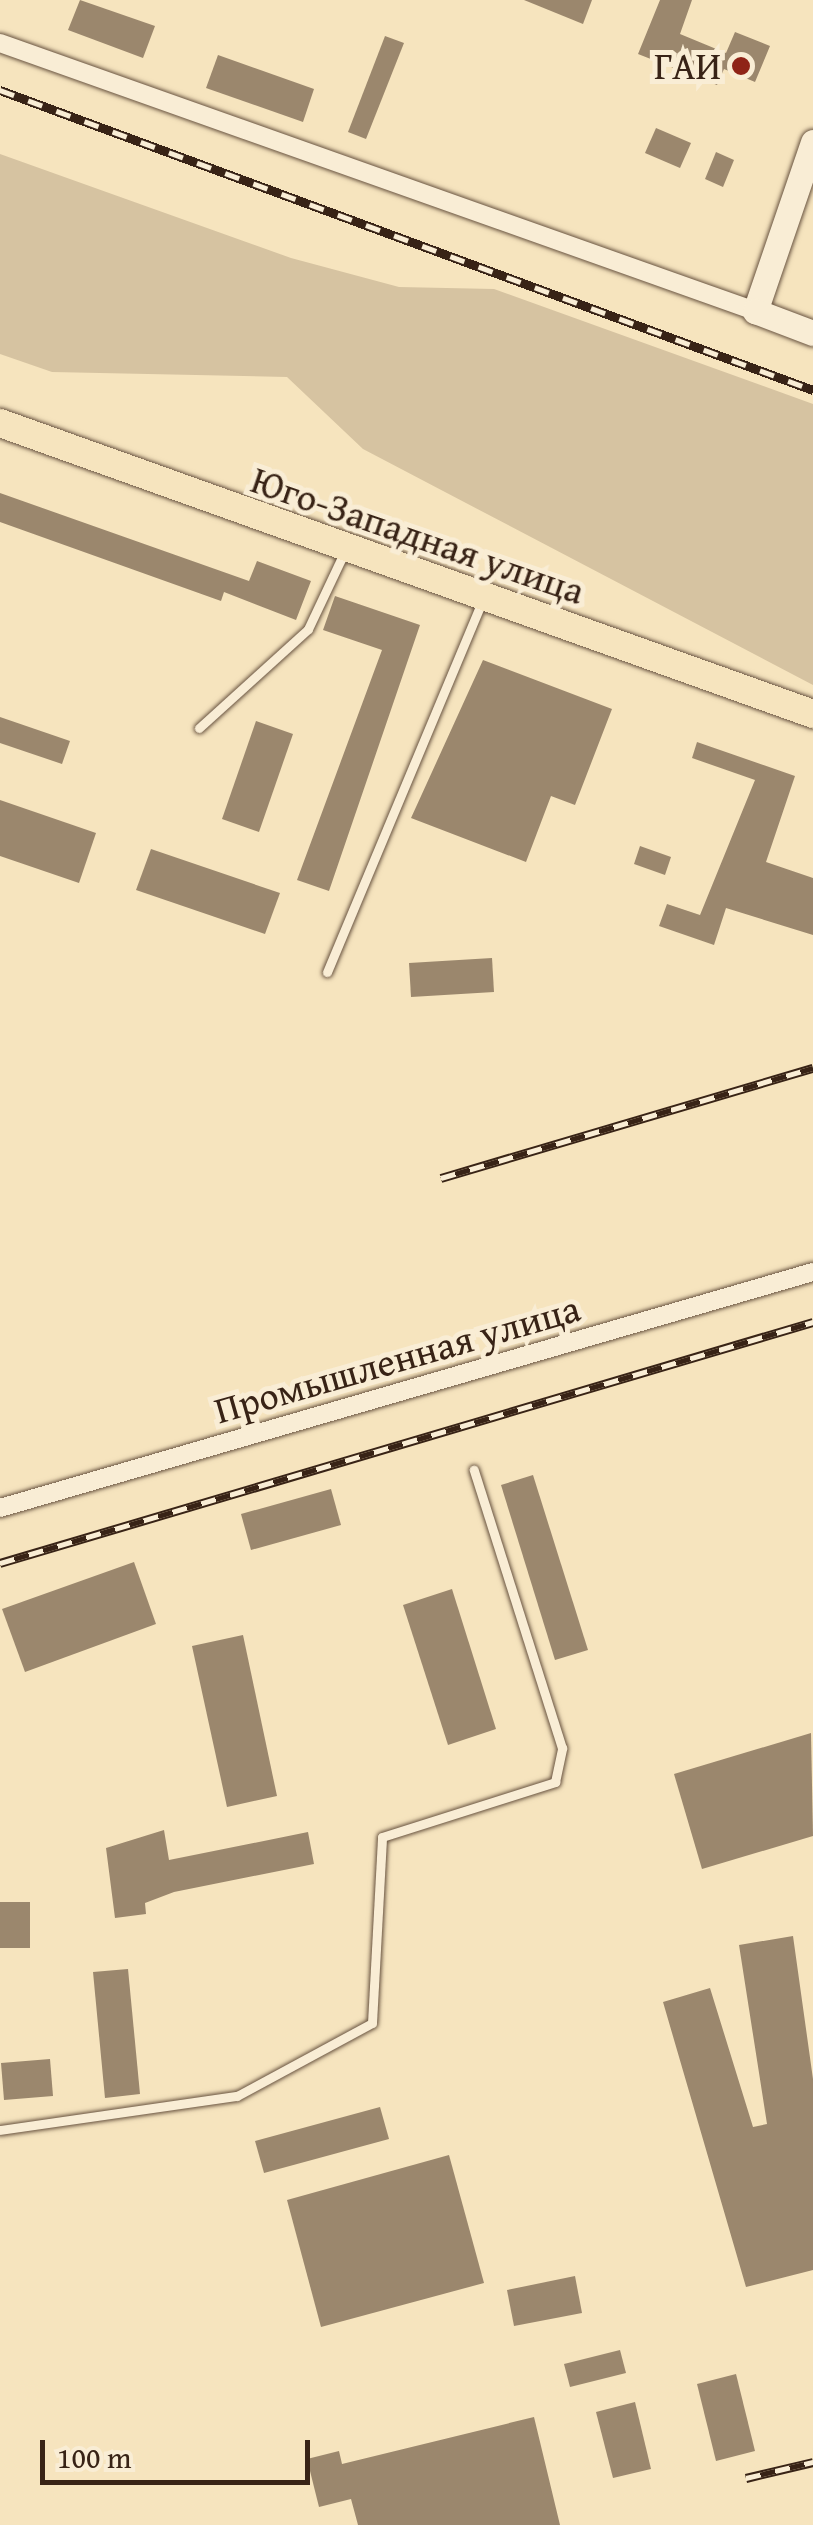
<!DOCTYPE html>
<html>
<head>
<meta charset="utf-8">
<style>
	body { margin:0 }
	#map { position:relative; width:813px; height:2525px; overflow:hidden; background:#f6e4be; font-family:"Gentium Book Plus",serif }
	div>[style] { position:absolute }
	.green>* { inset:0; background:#d6c3a1 }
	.building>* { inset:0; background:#9b876d }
	.roads { filter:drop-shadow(0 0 2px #685340) drop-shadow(0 0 2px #685340) }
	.lane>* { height:9px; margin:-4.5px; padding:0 4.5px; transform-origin:4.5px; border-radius:4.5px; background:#f9edd5 }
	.street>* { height:18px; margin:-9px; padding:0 9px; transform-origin:9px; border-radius:9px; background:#f9edd5 }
	.secondary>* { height:25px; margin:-12.5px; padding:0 12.5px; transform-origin:12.5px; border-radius:12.5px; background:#f9edd5 }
	.primary>* { height:28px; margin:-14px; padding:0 14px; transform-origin:14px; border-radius:14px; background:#f6e4be }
	.rail>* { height:9px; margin-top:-4.5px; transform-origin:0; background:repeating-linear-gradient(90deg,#f9edd5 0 15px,#382316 0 30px); box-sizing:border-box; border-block:2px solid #382316 }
	.dots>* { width:28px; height:28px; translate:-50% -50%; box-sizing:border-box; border:5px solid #f9edd5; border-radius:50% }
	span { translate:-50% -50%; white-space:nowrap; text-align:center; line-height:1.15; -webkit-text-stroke:10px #f9edd5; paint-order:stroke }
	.poi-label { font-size:38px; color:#382316 }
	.right { translate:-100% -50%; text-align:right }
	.street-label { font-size:38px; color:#382316 }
	.scale { position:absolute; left:40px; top:2440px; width:270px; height:45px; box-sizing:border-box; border:5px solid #382316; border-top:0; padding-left:12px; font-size:30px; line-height:35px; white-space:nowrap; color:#382316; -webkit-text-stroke:8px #f9edd5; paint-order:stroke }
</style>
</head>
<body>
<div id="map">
	<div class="green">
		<div style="clip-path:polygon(0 154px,291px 258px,399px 287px,494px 289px,813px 404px,813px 685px,363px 449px,287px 377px,52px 372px,0 354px)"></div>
	</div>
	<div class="building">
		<div style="clip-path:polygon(80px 0,155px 26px,143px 58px,68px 30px)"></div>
		<div style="clip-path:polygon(524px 0,592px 0,583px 24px)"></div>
		<div style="clip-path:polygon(660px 0,692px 0,680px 34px,726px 53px,735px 32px,770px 46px,755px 82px,724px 69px,717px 85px,638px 54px)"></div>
		<div style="clip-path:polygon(385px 36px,404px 43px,366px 139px,348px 132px)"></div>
		<div style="clip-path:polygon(218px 55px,314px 89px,303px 122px,206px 88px)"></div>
		<div style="clip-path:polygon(656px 128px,691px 143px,680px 168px,645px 153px)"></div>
		<div style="clip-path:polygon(716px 152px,734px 160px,723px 187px,705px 179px)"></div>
		<div style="clip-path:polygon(0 493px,249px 581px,257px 561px,311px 581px,296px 620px,224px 592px,221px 601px,0 522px)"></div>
		<div style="clip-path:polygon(335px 596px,420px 625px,329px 891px,297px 880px,382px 650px,323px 630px)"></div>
		<div style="clip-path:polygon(483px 660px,612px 709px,575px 805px,551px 796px,526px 862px,411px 818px)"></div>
		<div style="clip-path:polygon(0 717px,70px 741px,62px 764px,0 743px)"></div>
		<div style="clip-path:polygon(256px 721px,293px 734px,259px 832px,222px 819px)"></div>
		<div style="clip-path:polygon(697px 742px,795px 776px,766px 862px,813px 878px,813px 935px,726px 908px,714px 945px,659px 926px,667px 904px,700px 915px,755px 780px,692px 758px)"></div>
		<div style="clip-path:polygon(0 800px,96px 833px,79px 883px,0 856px)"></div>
		<div style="clip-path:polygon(640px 846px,671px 857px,665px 875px,634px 864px)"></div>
		<div style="clip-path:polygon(151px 849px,280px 893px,265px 934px,136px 890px)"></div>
		<div style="clip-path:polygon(492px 958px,494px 992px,411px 997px,409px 963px)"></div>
		<div style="clip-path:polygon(533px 1475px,588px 1650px,555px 1660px,501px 1485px)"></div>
		<div style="clip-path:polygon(331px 1489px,341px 1525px,251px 1550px,241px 1514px)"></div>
		<div style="clip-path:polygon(134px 1562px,156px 1624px,25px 1672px,2px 1609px)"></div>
		<div style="clip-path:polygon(452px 1589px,496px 1729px,448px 1745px,403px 1605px)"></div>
		<div style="clip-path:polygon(243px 1635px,277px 1796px,227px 1807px,192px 1646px)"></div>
		<div style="clip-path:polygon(811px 1733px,813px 1836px,702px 1869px,674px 1774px)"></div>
		<div style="clip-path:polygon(164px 1830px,169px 1860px,308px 1832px,314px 1864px,174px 1892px,145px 1903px,146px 1914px,115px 1918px,106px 1848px)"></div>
		<div style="clip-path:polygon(0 1902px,30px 1902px,30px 1948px,0 1948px)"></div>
		<div style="clip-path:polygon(793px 1936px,813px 2079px,813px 2270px,746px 2287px,663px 2002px,710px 1988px,753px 2127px,767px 2124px,739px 1945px)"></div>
		<div style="clip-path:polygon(128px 1969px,140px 2094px,105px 2098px,93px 1972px)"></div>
		<div style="clip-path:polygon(50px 2059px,53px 2096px,4px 2100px,1px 2063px)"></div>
		<div style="clip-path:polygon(380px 2107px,389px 2139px,264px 2173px,255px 2141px)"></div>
		<div style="clip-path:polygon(449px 2155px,484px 2283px,321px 2327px,287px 2200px)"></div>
		<div style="clip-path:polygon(575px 2276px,582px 2313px,514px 2326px,507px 2290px)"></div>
		<div style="clip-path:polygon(620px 2350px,626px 2373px,570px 2387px,564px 2364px)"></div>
		<div style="clip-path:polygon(736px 2374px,755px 2451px,716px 2461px,697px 2384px)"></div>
		<div style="clip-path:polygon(635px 2402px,651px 2469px,613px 2478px,596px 2412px)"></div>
		<div style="clip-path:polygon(534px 2417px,560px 2525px,358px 2525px,351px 2499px,319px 2507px,307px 2459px,339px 2451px,342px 2464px)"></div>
	</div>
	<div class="roads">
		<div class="lane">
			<div style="left:199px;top:728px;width:147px;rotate:-42.2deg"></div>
			<div style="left:308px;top:629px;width:84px;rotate:-64.7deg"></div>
			<div style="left:327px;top:972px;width:402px;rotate:-67.3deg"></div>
			<div style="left:0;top:2130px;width:239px;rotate:-8.2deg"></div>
			<div style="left:237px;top:2096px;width:153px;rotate:-28.4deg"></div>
			<div style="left:372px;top:2023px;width:186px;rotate:-86.9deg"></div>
			<div style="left:382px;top:1837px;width:182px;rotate:-17.6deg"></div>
			<div style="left:555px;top:1782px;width:35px;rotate:-78deg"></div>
			<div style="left:562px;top:1748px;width:292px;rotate:-107.6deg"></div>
		</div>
		<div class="street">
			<div style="left:0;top:43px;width:801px;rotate:19.54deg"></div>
			<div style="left:0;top:1508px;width:847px;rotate:-16.19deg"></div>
		</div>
		<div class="secondary">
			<div style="left:813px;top:142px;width:179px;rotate:108.9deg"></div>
			<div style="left:755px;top:311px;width:62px;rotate:20.8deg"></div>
		</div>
		<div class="primary">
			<div style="left:0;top:423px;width:864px;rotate:19.69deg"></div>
		</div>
	</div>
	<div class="rail">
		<div style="left:0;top:90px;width:867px;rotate:20.25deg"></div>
		<div style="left:441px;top:1178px;width:388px;rotate:-16.5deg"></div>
		<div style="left:0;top:1563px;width:848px;rotate:-16.51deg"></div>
		<div style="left:746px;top:2478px;width:69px;rotate:-13.4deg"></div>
	</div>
	<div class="dots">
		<div style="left:741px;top:66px;background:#8f2418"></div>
	</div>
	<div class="poi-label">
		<span class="right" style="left:721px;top:66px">ГАИ</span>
	</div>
	<div class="street-label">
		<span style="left:418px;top:535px;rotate:19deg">Юго-Западная улица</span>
		<span style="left:397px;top:1359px;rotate:-16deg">Промышленная улица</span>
	</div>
	<div class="scale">100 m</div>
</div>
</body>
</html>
